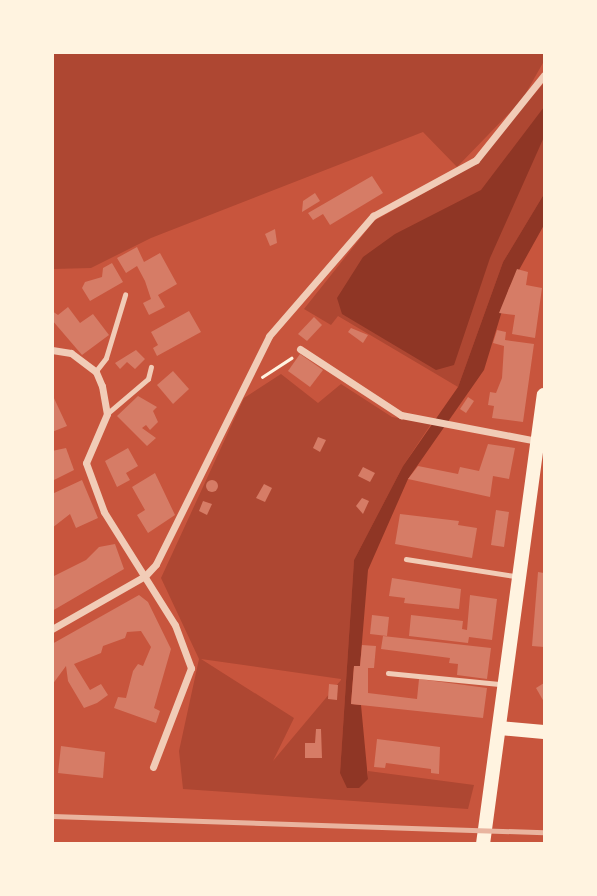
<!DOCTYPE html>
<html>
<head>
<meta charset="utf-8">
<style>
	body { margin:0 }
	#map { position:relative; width:597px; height:896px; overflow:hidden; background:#c8553d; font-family:Helvetica,sans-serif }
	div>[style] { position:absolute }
	.green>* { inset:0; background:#ae4732 }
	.water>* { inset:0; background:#8f3625 }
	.building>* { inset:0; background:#d67c66 }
	.round { border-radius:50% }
	.path>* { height:2.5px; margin:-1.25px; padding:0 1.25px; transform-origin:1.25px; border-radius:1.25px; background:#fff3e0 }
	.service>* { height:4.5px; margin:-2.25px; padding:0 2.25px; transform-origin:2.25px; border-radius:2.25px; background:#f1ccb7 }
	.minor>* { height:7px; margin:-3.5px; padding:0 3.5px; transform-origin:3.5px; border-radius:3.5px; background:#f1ccb7 }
	.secondary>* { height:14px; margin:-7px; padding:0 7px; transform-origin:7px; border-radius:7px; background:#fff3e0 }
	.rail>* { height:5px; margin:-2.5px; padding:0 2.5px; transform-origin:2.5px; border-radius:2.5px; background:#e9b49f }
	span { translate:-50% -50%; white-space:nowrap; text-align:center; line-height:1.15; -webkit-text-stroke:5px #fff3e0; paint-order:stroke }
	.frame { position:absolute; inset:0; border:54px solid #fff3e0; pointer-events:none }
</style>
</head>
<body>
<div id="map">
	<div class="green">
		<div style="clip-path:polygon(544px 52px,544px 61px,522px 100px,457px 167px,423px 132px,151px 238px,91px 268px,53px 269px,52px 53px)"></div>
		<div style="clip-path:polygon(544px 83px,544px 194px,503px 262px,458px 387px,338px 316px,331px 325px,304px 309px,374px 221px,467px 169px)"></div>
		<div style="clip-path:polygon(evenodd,281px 374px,318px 403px,341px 384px,392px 417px,431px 424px,403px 466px,354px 560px,340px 773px,368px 779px,368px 771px,474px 785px,468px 809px,183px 789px,179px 751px,199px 659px,161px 578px,244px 398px,281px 374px,201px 659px,341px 679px,341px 680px,273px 761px,294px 718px,201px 659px)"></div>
	</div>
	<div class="water">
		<div style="clip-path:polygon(544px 107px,544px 137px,490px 258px,454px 365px,436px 370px,342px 314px,337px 298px,363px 257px,395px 234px,481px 190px)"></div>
		<div style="clip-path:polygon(544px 194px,544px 225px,509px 288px,484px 370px,408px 479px,368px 570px,360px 666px,354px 666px,351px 704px,361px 705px,368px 779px,359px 788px,347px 788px,340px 773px,354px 560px,403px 466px,458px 387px,503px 262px)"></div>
	</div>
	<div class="building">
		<div style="clip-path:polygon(372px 176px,383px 193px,330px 225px,323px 214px,313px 220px,308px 213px)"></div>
		<div style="clip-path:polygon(315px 193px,320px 201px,302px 212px,303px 201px)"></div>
		<div style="clip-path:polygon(275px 229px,277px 243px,270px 246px,265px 234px)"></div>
		<div style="clip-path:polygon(137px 247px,144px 262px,160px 253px,177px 284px,158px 295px,165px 307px,149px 315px,143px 303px,151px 299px,145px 281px,137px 266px,126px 273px,117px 258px)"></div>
		<div style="clip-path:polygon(112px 263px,123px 282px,90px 301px,82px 288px,85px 282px,102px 277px,103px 268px)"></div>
		<div style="clip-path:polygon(517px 269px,528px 272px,526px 285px,542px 288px,535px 338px,512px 334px,515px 315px,499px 313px)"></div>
		<div style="clip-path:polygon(68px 307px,80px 323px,93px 314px,109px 335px,82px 355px,52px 320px,52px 311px,58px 315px)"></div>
		<div style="clip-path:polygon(189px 311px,201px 332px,157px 356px,153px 348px,158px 345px,151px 332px)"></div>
		<div style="clip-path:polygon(314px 317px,322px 325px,307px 341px,298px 334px)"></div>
		<div style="clip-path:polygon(351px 328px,368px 335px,363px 343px,348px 332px)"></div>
		<div style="clip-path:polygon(497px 330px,506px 332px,505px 340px,534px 344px,523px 422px,492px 418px,494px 406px,488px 405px,490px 392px,496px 393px,502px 378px,504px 346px,493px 343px)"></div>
		<div style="clip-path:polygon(136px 350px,145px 359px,135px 369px,127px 362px,120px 369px,115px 363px)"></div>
		<div style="clip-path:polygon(300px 354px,323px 370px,310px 387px,288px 371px)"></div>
		<div style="clip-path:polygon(173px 371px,189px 389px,173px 404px,157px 385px)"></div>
		<div style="clip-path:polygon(52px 394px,67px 426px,52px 432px)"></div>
		<div style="clip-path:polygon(138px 396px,157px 407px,153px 411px,158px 422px,150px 430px,146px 425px,142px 428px,156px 438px,147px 446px,117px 416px)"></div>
		<div style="clip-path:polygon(468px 397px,474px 401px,466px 413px,460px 409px)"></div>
		<div style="clip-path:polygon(318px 437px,326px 440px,320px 452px,313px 448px)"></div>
		<div style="clip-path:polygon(488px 444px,515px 448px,509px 479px,493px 476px,490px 497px,408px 479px,418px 466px,458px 474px,460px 467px,479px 471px)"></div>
		<div style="clip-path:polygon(66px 448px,74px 470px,52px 481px,52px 451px)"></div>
		<div style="clip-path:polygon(128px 448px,138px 466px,126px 473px,130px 480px,117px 487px,105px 461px)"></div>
		<div style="clip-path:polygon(363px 467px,375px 473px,370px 482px,358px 476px)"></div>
		<div style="clip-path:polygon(155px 473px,175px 515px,148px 533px,137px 515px,145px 510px,132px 487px)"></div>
		<div class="round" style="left:206px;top:480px;width:12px;height:12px"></div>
		<div style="clip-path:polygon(82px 480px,98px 518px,76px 528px,70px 514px,52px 528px,52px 494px)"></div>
		<div style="clip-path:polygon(264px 484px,272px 488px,265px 502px,256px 498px)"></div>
		<div style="clip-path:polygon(362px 498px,369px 501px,363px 514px,356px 506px)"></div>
		<div style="clip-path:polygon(203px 501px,212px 504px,207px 515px,199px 511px)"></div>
		<div style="clip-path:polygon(496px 510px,509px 512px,504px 547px,491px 545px)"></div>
		<div style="clip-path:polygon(400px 514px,459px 521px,458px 525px,477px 528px,472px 558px,395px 544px)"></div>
		<div style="clip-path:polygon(115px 544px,124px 569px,52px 611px,52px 577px,86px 560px,99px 547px)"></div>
		<div style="clip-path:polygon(538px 572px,544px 573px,544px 647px,532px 646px)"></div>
		<div style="clip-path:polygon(392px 578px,461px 589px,459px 609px,404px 603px,405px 598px,389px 596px)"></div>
		<div style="clip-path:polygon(139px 595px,148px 602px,171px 649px,154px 708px,160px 711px,156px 723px,114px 708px,118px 697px,126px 698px,133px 671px,138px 664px,143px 666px,151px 647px,141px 631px,127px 632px,125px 638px,103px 646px,101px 653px,74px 664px,90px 690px,101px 684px,108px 695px,97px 703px,84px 708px,68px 681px,66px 666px,52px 685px,52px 644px)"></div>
		<div style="clip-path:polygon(470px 595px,497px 599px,492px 640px,469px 637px,468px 643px,409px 636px,411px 615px,463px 621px,462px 629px,467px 630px)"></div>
		<div style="clip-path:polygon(372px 615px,389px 617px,387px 636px,370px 634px)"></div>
		<div style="clip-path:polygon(383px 636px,491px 648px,487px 679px,457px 675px,458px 664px,449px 663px,450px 658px,381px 649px)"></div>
		<div style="clip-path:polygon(362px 645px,376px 646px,374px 668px,368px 668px,368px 693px,417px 699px,419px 679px,487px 688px,483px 718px,351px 704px,354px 666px,360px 666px)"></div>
		<div style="clip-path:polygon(544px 683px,544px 702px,536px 688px)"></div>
		<div style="clip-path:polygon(329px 684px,338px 685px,337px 700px,328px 699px)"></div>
		<div style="clip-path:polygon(316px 729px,321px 729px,322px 758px,305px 758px,305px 743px,315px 743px)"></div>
		<div style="clip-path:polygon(377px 739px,440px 747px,439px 774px,431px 773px,431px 769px,386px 763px,385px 768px,374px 767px)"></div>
		<div style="clip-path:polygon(61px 746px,105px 752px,103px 778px,58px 773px)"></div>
	</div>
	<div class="path">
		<div style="left:262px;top:377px;width:35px;rotate:-33deg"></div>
	</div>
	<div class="service">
		<div style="left:96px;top:371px;width:16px;rotate:-52deg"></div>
		<div style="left:106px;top:358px;width:66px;rotate:-73.2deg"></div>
		<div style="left:108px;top:413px;width:52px;rotate:-40.4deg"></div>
		<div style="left:148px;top:379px;width:12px;rotate:-76deg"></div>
		<div style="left:406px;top:559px;width:110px;rotate:8.9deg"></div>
		<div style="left:388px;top:673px;width:114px;rotate:5.6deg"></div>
	</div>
	<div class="minor">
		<div style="left:300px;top:349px;width:121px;rotate:33.2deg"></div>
		<div style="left:401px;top:415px;width:138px;rotate:10.8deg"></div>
		<div style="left:52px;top:350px;width:19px;rotate:9deg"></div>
		<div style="left:71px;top:353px;width:31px;rotate:37deg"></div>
		<div style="left:96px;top:372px;width:15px;rotate:67deg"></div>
		<div style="left:102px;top:386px;width:28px;rotate:80deg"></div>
		<div style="left:107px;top:414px;width:53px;rotate:113.2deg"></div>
		<div style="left:86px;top:463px;width:52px;rotate:69.8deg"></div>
		<div style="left:104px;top:512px;width:133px;rotate:57.9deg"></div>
		<div style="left:175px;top:625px;width:46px;rotate:69.6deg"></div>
		<div style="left:191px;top:668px;width:106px;rotate:111deg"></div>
		<div style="left:52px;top:629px;width:107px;rotate:-29.7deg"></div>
		<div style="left:145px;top:576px;width:16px;rotate:-47deg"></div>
		<div style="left:156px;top:564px;width:254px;rotate:-63.6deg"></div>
		<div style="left:269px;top:336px;width:159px;rotate:-49.1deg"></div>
		<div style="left:373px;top:216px;width:117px;rotate:-28.5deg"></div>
		<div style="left:476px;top:160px;width:109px;rotate:-51.3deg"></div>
	</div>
	<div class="secondary">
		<div style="left:500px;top:728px;width:44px;rotate:5.2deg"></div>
		<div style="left:483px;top:844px;width:453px;rotate:-82.3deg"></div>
	</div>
	<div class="rail">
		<div style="left:52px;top:816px;width:492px;rotate:1.9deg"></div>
	</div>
	<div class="frame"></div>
</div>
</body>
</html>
